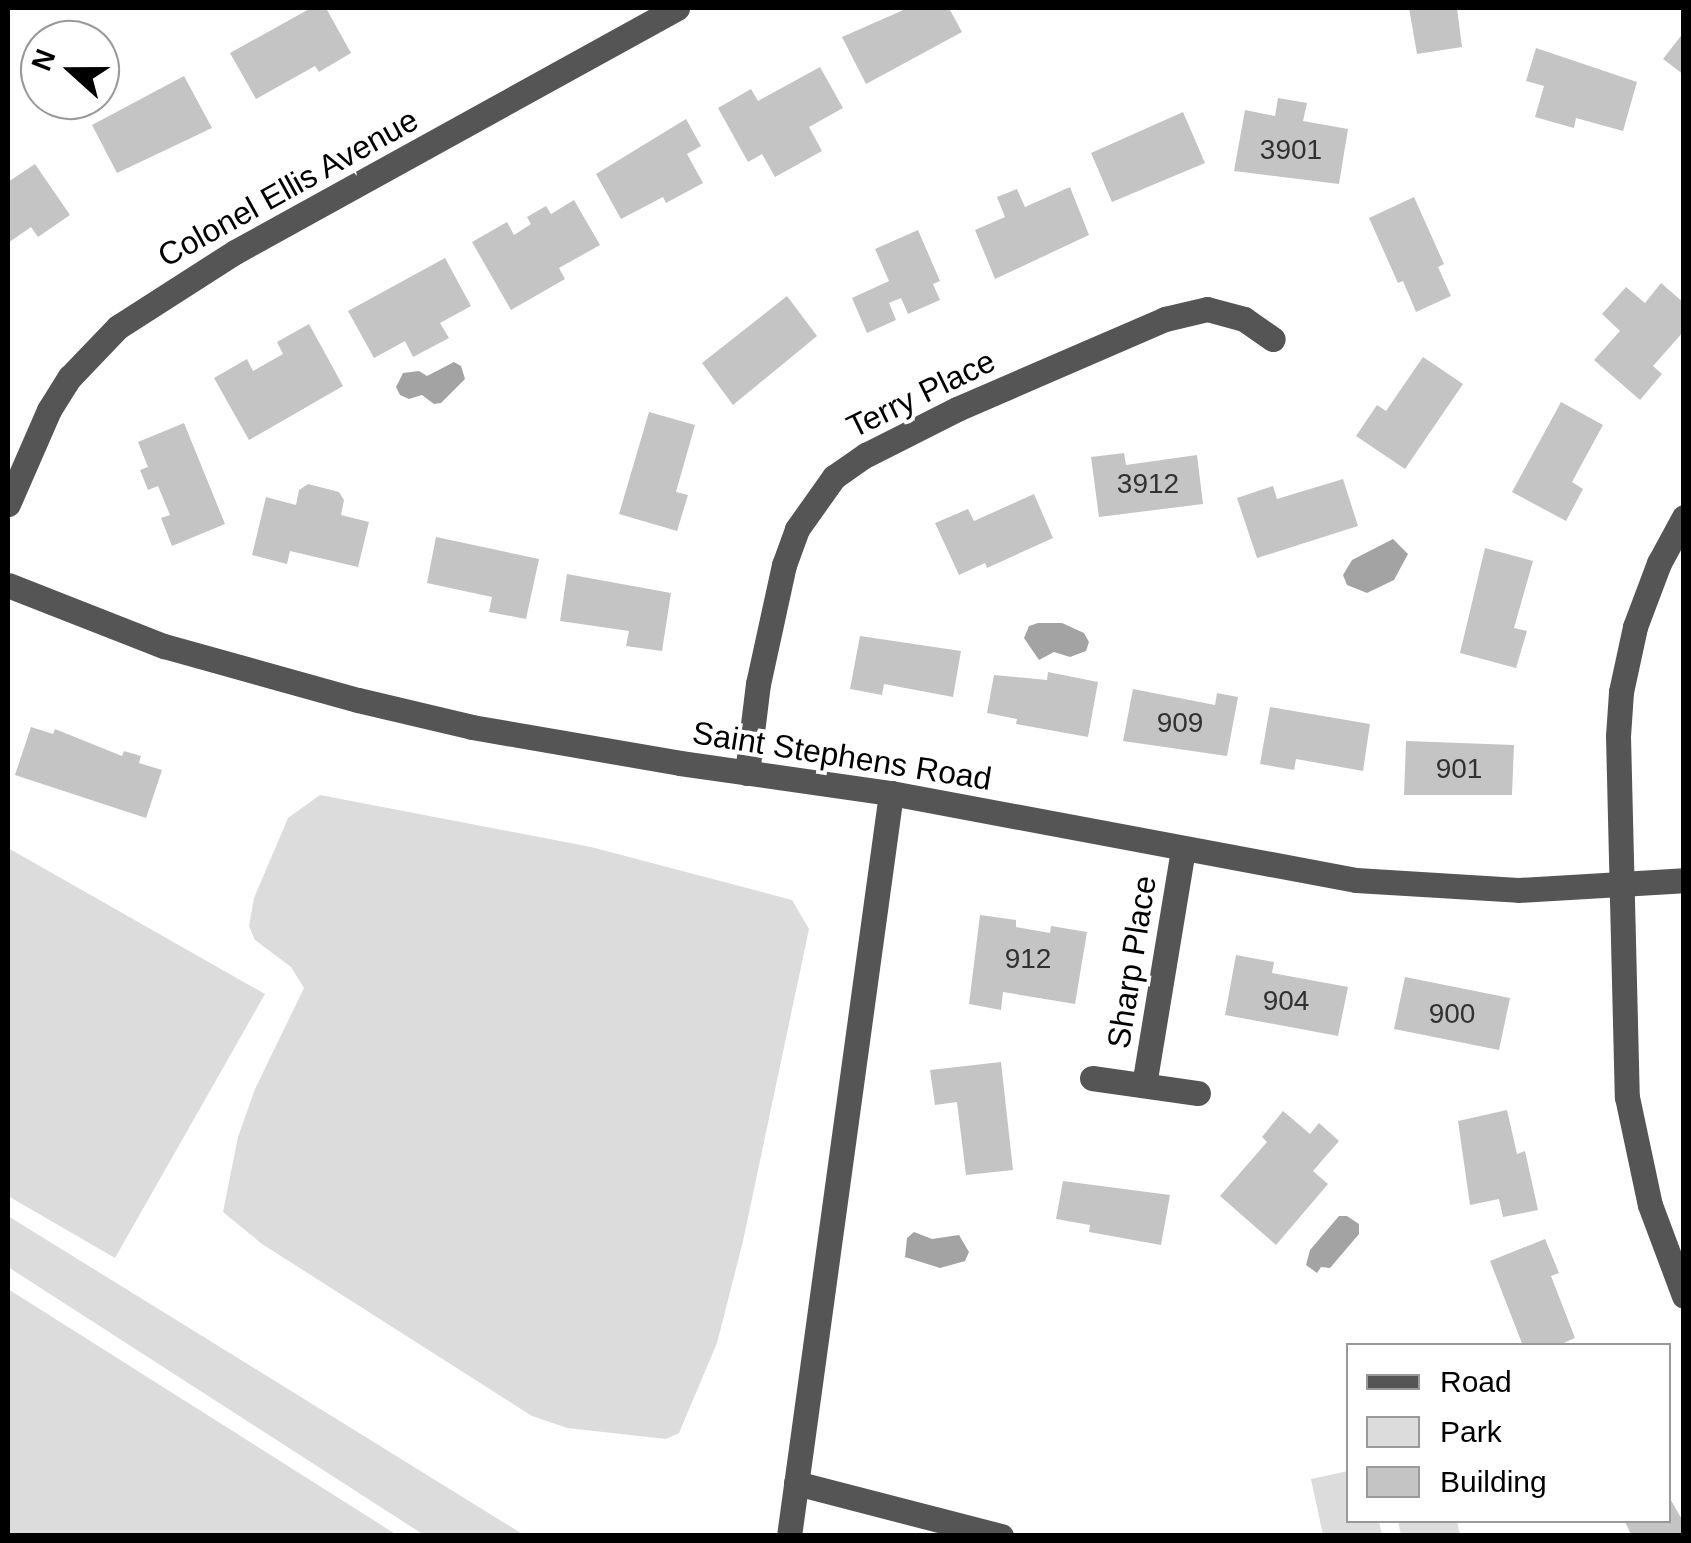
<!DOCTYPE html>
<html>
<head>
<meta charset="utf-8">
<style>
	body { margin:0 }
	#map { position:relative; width:1691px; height:1543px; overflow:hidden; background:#fff; font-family:Helvetica,sans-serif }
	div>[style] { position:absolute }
	.green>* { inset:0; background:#dcdcdc }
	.water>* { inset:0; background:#a3a3a3 }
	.building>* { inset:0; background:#c4c4c4 }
	.minor>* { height:25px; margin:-12.5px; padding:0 12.5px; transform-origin:12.5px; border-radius:12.5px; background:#555 }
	span { translate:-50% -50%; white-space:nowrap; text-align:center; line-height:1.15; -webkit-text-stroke:8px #fff; paint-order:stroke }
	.number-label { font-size:28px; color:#313131 }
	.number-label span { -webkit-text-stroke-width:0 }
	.street-label { font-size:32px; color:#000 }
	.frame { position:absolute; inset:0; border:10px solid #000; pointer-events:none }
	.legend { position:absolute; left:1346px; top:1343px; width:325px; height:180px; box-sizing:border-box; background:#fff; border:2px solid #999; margin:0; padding:12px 18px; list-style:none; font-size:30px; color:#000 }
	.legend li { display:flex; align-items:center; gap:20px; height:50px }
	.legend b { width:50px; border:2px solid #999 }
	.north { position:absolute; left:20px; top:20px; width:100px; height:100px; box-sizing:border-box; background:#fff; border:2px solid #999; border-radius:50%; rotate:291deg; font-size:28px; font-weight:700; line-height:40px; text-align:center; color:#000 }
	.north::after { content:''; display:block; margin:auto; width:35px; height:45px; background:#000; clip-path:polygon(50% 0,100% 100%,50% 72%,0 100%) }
</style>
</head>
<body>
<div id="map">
	<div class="green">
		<div style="clip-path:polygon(320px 795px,591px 847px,792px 900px,809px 929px,743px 1241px,717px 1343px,679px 1433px,666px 1439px,567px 1428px,532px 1416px,262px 1244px,223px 1212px,238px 1137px,255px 1089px,304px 988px,291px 967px,255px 940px,249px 926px,254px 898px,288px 818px)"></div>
		<div style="clip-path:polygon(8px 848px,265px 994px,115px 1258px,8px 1196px)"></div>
		<div style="clip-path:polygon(8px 1216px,524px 1535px,424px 1535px,8px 1267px)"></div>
		<div style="clip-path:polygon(8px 1289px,397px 1535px,8px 1535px)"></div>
		<div style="clip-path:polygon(1348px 1471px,1348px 1520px,1379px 1521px,1382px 1535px,1323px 1535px,1311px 1479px)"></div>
		<div style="clip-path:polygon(1398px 1521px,1457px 1521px,1460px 1535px,1401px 1535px)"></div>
	</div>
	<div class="water">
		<div style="clip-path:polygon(454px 362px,461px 366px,465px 379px,441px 403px,434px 404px,422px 395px,409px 399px,400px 395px,396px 387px,403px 373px,419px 371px,427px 376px)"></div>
		<div style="clip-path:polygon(1393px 539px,1408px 554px,1394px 580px,1367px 593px,1347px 585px,1343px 575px,1352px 560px)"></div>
		<div style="clip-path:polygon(1038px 623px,1062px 623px,1084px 633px,1089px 642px,1086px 651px,1070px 657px,1054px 652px,1039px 660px,1024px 638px,1029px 626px)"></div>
		<div style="clip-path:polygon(1339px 1216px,1347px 1216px,1359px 1224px,1359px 1234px,1330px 1268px,1321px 1267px,1317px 1273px,1306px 1265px,1310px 1250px)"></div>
		<div style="clip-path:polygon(914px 1232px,932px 1239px,959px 1235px,969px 1252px,965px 1261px,940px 1268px,905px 1257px,907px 1238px)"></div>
	</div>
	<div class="building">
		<div style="clip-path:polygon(311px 8px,326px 8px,351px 53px,319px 72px,315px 66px,256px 99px,230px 53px)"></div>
		<div style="clip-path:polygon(908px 8px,949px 8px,962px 32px,866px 84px,842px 37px)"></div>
		<div style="clip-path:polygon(1409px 8px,1457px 8px,1462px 47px,1417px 54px)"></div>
		<div style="clip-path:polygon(1684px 32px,1684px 75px,1663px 59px)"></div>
		<div style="clip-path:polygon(1536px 48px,1637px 82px,1623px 131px,1576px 118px,1574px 128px,1535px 117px,1544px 86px,1526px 81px)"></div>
		<div style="clip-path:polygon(820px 67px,843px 108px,809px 127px,822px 151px,775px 177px,762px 154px,748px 162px,718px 108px,751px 89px,758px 101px)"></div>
		<div style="clip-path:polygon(184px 76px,212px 128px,117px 173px,92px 125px)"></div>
		<div style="clip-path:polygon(1278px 98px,1307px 103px,1303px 121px,1348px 129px,1339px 184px,1234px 171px,1245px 110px,1275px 116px)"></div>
		<div style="clip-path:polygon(1183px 112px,1205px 163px,1112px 202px,1091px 153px)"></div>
		<div style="clip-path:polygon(686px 119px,701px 146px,687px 154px,703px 183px,666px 203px,663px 197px,621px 219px,596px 174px)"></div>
		<div style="clip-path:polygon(35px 164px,70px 215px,38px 237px,31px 227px,8px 243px,8px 182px)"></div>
		<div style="clip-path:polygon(1070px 187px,1089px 235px,995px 279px,975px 230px,1005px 217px,997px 197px,1017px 189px,1025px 207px)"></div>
		<div style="clip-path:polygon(1414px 197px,1444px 264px,1438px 267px,1451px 296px,1416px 312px,1403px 281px,1398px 283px,1369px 218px)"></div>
		<div style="clip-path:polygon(574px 200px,600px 245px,559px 268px,565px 279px,511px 310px,472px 242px,507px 222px,514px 235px,531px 224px,527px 217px,546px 206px,551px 214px)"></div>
		<div style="clip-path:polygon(918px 230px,940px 281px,933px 284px,940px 300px,908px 314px,901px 298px,889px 303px,896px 320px,867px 333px,852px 298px,889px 281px,875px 249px)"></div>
		<div style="clip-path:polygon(445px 258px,471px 306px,440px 323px,449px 338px,413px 357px,405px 341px,374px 358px,348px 311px)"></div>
		<div style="clip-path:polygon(1661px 283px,1684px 303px,1684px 331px,1653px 366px,1662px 374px,1640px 400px,1594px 360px,1620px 331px,1602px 314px,1626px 287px,1645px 303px)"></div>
		<div style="clip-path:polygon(787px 296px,817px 336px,733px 405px,702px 363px)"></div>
		<div style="clip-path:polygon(309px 324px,343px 386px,249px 440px,214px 378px,247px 359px,253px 371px,283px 354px,277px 342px)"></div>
		<div style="clip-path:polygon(1423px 357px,1463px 384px,1405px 469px,1356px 436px,1377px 405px,1386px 411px)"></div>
		<div style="clip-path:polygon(1561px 402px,1603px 425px,1572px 482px,1583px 489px,1566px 521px,1512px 492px)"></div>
		<div style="clip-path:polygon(649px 412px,695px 425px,676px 492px,688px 495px,677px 531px,619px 514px)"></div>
		<div style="clip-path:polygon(184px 423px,225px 524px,172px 546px,161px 518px,170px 515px,158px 486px,148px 490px,140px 470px,148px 467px,138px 442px)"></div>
		<div style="clip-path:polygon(1124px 453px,1126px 465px,1197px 455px,1203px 504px,1099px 517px,1091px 457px)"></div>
		<div style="clip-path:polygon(1343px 479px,1358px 526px,1257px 558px,1237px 498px,1273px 486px,1277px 499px)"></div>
		<div style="clip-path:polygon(308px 484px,339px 492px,344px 500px,341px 515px,369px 522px,358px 567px,290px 551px,287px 564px,252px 555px,266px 497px,296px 505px,299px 490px)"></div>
		<div style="clip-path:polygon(1034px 494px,1053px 538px,987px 568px,985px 563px,959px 575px,935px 523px,968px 509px,974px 521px)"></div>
		<div style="clip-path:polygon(436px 537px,539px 559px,526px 619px,489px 612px,492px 597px,427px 583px)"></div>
		<div style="clip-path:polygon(1485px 548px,1533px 561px,1514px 628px,1527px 631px,1516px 668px,1460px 653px)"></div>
		<div style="clip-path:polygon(567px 574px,671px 593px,662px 651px,626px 646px,629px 631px,560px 621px)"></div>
		<div style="clip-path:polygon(860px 636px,961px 651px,953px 697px,884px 684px,882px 695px,850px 689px)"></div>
		<div style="clip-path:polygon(1048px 672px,1098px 682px,1088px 737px,1016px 724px,1017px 719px,987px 713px,994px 675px,1047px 680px)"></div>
		<div style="clip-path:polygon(1133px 689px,1215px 705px,1217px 693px,1238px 697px,1227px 756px,1123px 741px)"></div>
		<div style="clip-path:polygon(1270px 707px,1370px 724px,1363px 771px,1296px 759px,1294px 770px,1260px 764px)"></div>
		<div style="clip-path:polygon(31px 727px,53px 734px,55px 729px,122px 756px,124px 751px,141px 756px,139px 763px,162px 770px,146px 818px,15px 775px)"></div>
		<div style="clip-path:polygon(1406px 741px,1514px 745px,1512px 795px,1404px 795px)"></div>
		<div style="clip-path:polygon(980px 915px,1016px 920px,1016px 927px,1050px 933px,1051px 926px,1087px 932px,1075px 1004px,1003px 992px,1001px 1010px,969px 1004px)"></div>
		<div style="clip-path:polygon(1236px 955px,1274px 962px,1272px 973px,1348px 987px,1338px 1036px,1225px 1015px)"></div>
		<div style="clip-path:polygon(1405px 977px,1510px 998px,1499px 1050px,1394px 1029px)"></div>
		<div style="clip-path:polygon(1001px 1062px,1013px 1170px,966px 1175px,957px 1102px,935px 1105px,930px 1070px)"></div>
		<div style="clip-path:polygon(1507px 1110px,1517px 1154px,1525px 1151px,1538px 1210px,1503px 1217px,1499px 1199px,1470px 1205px,1458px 1121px)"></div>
		<div style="clip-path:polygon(1283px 1111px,1310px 1134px,1319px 1123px,1339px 1141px,1313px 1171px,1328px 1184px,1276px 1245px,1220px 1196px,1267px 1142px,1262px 1137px)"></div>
		<div style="clip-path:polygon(1063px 1181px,1170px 1195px,1161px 1245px,1089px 1232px,1090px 1225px,1056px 1219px)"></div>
		<div style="clip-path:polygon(1545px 1239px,1559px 1273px,1551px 1276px,1575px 1338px,1557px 1346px,1523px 1346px,1490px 1261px)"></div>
		<div style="clip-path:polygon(1668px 1495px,1684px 1523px,1684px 1536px,1632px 1536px,1624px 1520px,1668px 1520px)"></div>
	</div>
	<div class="minor">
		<div style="left:8px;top:504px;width:103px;rotate:-66.4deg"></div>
		<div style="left:49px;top:410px;width:39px;rotate:-58deg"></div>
		<div style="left:70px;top:377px;width:69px;rotate:-46.2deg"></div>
		<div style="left:118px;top:327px;width:139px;rotate:-32.7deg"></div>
		<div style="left:235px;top:252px;width:505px;rotate:-28.9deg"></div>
		<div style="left:1684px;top:517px;width:52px;rotate:118.5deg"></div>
		<div style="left:1659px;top:563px;width:68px;rotate:110.6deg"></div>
		<div style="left:1635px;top:627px;width:66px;rotate:102.2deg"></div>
		<div style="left:1621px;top:692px;width:44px;rotate:93.9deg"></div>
		<div style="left:1618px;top:736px;width:361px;rotate:88.6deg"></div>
		<div style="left:1627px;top:1097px;width:110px;rotate:78deg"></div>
		<div style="left:1650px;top:1205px;width:97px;rotate:69.5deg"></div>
		<div style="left:8px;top:585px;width:168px;rotate:21.4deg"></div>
		<div style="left:164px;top:646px;width:201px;rotate:15.6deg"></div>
		<div style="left:358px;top:700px;width:117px;rotate:13.3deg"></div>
		<div style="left:472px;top:727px;width:211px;rotate:9.8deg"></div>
		<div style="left:680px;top:763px;width:213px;rotate:8.1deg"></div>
		<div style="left:891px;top:793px;width:473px;rotate:10.6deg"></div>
		<div style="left:1356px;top:880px;width:162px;rotate:3.5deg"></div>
		<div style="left:1518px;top:890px;width:166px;rotate:-3.4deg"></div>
		<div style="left:747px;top:773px;width:90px;rotate:-83deg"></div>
		<div style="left:758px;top:684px;width:122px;rotate:-77.7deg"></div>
		<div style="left:784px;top:565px;width:38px;rotate:-70deg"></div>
		<div style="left:797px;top:529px;width:64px;rotate:-54.6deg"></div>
		<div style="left:834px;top:477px;width:39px;rotate:-35deg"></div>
		<div style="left:866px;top:455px;width:102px;rotate:-26.8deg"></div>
		<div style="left:957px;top:409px;width:227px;rotate:-23.4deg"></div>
		<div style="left:1165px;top:319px;width:43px;rotate:-13.4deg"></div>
		<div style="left:1207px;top:309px;width:38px;rotate:15deg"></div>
		<div style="left:1244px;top:319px;width:35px;rotate:35deg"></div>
		<div style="left:1092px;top:1078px;width:107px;rotate:8.1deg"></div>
		<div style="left:1144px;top:1085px;width:238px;rotate:-80.6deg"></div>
		<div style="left:796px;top:1483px;width:212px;rotate:14.5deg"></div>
		<div style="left:789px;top:1536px;width:750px;rotate:-82.18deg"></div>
	</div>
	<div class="number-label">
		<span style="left:1291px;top:150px">3901</span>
		<span style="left:1148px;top:484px">3912</span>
		<span style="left:1180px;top:723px">909</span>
		<span style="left:1459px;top:769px">901</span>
		<span style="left:1028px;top:959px">912</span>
		<span style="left:1286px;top:1001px">904</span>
		<span style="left:1452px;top:1014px">900</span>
	</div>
	<div class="street-label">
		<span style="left:288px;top:188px;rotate:-29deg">Colonel Ellis Avenue</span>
		<span style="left:921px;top:394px;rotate:-26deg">Terry Place</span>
		<span style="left:842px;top:756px;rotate:9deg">Saint Stephens Road</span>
		<span style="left:1132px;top:962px;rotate:-81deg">Sharp Place</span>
	</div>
	<div class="frame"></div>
	<ul class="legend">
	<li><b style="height:12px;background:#555"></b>Road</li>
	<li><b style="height:28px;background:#dcdcdc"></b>Park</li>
	<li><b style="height:28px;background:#c4c4c4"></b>Building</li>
	</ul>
	<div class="north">N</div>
</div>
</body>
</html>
